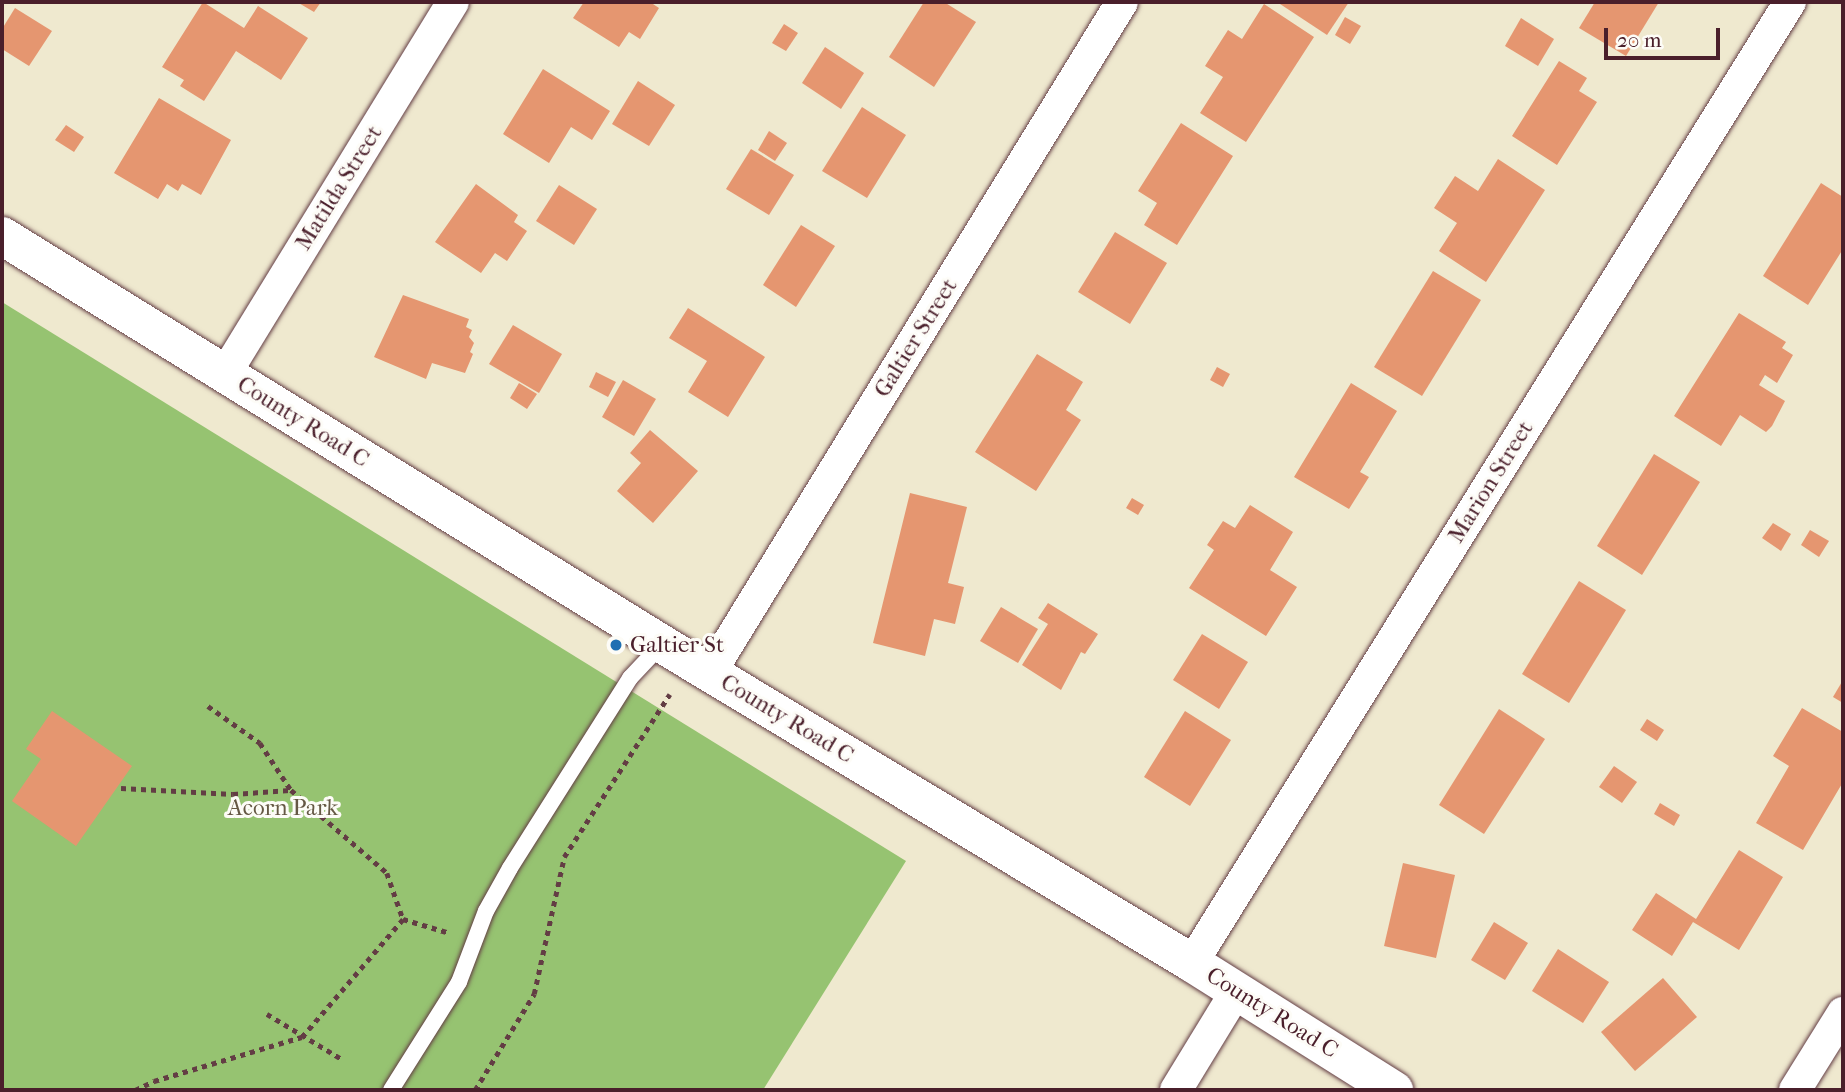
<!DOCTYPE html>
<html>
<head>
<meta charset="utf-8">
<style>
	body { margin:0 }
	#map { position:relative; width:1845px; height:1092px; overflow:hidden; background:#efe9cf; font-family:"IM FELL French Canon",serif }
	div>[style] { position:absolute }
	.green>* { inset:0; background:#96c371 }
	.building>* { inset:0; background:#e59670 }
	.path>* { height:4.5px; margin-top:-2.25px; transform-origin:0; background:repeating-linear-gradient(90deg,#633d44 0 5px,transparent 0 10px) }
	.roads { filter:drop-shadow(0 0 2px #633d44) drop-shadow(0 0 2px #633d44) }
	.service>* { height:16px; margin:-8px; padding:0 8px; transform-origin:8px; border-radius:8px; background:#fff }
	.minor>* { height:32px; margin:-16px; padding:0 16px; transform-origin:16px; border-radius:16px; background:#fff }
	.secondary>* { height:38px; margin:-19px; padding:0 19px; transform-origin:19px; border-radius:19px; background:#fff }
	.dots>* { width:19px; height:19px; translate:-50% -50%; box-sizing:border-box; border:4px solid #fdfcf7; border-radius:50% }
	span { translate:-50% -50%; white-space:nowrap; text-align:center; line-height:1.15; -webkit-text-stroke:6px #fdfcf7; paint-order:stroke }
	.street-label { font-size:23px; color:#4a1f2b }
	.poi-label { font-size:23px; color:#4a1f2b }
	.left { translate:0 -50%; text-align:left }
	.park-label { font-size:23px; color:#655844 }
	.frame { position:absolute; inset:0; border:4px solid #4a1f2b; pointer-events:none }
	.scale { position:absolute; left:1604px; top:28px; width:116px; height:32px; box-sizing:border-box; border:4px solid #4a1f2b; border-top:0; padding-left:9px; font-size:21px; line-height:24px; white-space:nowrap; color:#4a1f2b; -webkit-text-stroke:5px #fdfcf7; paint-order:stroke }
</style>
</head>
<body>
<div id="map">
	<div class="green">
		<div style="clip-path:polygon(2px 302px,906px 861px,763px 1090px,2px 1090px)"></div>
	</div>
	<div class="building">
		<div style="clip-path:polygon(203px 2px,244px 28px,258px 6px,308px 38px,281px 80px,236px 51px,204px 101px,180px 86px,184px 80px,162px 67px)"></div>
		<div style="clip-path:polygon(297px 2px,321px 2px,314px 12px)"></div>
		<div style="clip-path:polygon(584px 2px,650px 2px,659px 8px,640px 39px,629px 32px,619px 47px,573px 18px)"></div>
		<div style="clip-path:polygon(924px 2px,944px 2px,976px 22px,934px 87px,889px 57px)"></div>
		<div style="clip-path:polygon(1277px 2px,1349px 2px,1327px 35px)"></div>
		<div style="clip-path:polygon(1595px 2px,1659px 2px,1626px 56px,1579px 28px)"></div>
		<div style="clip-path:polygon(1264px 4px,1314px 37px,1246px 142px,1200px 113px,1223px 77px,1205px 66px,1228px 30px,1242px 39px)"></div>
		<div style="clip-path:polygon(15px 8px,52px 31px,29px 66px,2px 49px,2px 29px)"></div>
		<div style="clip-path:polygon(1345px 17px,1361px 26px,1350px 44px,1335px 35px)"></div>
		<div style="clip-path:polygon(1521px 18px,1554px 39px,1538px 66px,1505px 46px)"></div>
		<div style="clip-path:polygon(784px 24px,798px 33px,786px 51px,772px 43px)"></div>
		<div style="clip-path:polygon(825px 47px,864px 73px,841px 109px,802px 83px)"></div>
		<div style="clip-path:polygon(1559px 61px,1587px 78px,1579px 91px,1597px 102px,1557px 165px,1512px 136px)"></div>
		<div style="clip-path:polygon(543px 69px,610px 111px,592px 140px,571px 127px,549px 163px,503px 134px)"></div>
		<div style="clip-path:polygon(638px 81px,675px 105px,649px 146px,612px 124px)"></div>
		<div style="clip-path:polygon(159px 98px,231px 140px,201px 195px,182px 184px,178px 191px,167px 184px,158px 199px,114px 173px)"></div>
		<div style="clip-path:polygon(862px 107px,906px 135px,867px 198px,822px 171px)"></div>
		<div style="clip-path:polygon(1181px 123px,1233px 156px,1177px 245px,1144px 225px,1157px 203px,1138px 191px)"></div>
		<div style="clip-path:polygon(66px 125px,84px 137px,74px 152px,55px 140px)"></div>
		<div style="clip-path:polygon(769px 131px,787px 143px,775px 161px,758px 150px)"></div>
		<div style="clip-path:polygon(751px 149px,794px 175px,769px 215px,726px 189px)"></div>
		<div style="clip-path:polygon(1498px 159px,1545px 190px,1486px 282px,1439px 251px,1457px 223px,1434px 208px,1455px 176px,1478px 191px)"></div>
		<div style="clip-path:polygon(1821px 183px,1843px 197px,1843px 249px,1808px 305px,1763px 276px)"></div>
		<div style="clip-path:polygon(476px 184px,518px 215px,514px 222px,527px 231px,507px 261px,495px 253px,481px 273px,435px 242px)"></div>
		<div style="clip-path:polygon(559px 185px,597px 209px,574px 245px,536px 221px)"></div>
		<div style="clip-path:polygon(801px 225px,835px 246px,796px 307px,763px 285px)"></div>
		<div style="clip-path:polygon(1115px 232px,1167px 263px,1130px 324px,1078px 292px)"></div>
		<div style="clip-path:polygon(1433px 271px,1481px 300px,1422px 396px,1374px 367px)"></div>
		<div style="clip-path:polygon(403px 295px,469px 319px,466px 327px,472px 330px,469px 337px,474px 343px,470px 352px,473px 354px,465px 373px,432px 363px,426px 379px,374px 357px)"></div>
		<div style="clip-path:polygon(688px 308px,765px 357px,728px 417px,688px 392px,707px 361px,669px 338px)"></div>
		<div style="clip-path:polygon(1739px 313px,1786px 342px,1782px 348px,1793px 355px,1777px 383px,1765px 375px,1759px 385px,1785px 401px,1772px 426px,1766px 432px,1740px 415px,1721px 446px,1674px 416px)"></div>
		<div style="clip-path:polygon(513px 325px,562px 354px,539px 393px,489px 364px)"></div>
		<div style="clip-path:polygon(1037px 354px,1083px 382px,1066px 410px,1081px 420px,1036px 491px,975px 452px)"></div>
		<div style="clip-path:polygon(1217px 367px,1230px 374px,1223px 387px,1210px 380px)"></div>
		<div style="clip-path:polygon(596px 372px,616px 382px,608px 397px,589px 387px)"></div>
		<div style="clip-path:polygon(623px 380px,656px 399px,634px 436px,602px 417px)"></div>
		<div style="clip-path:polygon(519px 383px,537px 394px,527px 409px,510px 398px)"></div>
		<div style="clip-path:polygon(1351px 383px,1397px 411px,1360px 472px,1369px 477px,1349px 509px,1294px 477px)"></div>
		<div style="clip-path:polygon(650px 430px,698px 471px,653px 523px,617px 491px,641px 463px,630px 453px)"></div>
		<div style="clip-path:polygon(1654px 454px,1700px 482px,1642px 575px,1597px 546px)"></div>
		<div style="clip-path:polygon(910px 493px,967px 507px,948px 583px,964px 587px,955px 624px,934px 619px,925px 656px,873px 643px)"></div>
		<div style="clip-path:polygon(1132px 498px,1144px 505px,1138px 515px,1126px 508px)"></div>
		<div style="clip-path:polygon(1250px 505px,1293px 532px,1270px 570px,1297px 587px,1266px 636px,1189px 588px,1214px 550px,1207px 545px,1223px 521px,1235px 528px)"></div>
		<div style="clip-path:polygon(1773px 523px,1791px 534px,1781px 551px,1762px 538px)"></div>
		<div style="clip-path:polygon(1810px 530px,1829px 541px,1819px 557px,1801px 545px)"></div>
		<div style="clip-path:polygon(1579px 581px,1626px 610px,1569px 703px,1522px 674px)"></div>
		<div style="clip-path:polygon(1048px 603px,1098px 634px,1085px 654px,1081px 652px,1061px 690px,1022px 665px,1048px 624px,1038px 618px)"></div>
		<div style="clip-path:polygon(1001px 607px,1038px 629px,1018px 663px,980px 641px)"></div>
		<div style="clip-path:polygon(1202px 634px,1248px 662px,1219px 709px,1173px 680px)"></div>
		<div style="clip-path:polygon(1843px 680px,1843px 703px,1833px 697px)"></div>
		<div style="clip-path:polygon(1802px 708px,1843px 732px,1843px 782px,1803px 850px,1756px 823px,1789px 766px,1773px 756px)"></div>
		<div style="clip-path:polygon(1499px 709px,1545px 739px,1484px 834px,1439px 805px)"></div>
		<div style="clip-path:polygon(52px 711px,132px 766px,76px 846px,12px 801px,41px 759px,26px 749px)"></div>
		<div style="clip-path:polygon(1185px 711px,1231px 740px,1190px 806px,1144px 777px)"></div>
		<div style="clip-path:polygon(1647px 719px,1664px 730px,1657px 741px,1640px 730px)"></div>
		<div style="clip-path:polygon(1614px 766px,1637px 782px,1622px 803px,1599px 787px)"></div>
		<div style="clip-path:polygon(1660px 803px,1680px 815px,1674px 826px,1654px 814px)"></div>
		<div style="clip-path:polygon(1739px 850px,1783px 877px,1739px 950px,1693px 922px,1672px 956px,1632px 930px,1656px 893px,1696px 919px)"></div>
		<div style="clip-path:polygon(1403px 863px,1455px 875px,1436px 958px,1384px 946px)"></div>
		<div style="clip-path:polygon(1494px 922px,1528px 943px,1505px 980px,1471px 960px)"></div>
		<div style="clip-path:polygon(1558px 949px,1609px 982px,1583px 1023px,1532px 991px)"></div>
		<div style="clip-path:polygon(1663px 978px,1697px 1017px,1635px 1071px,1601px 1032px)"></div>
	</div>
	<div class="path">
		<div style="left:208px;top:706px;width:64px;rotate:35.4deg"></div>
		<div style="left:260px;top:743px;width:56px;rotate:56.6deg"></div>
		<div style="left:291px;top:790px;width:127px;rotate:40.8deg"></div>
		<div style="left:387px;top:873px;width:49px;rotate:70.8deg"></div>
		<div style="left:121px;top:788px;width:112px;rotate:3.1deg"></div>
		<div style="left:233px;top:794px;width:57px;rotate:-4deg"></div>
		<div style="left:267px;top:1014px;width:87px;rotate:31deg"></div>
		<div style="left:135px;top:1090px;width:21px;rotate:-25deg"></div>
		<div style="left:154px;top:1081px;width:154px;rotate:-16.6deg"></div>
		<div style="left:302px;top:1037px;width:155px;rotate:-49.4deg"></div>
		<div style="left:403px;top:919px;width:49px;rotate:16.6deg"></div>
		<div style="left:475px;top:1090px;width:113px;rotate:-58.4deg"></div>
		<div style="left:534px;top:994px;width:140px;rotate:-77.6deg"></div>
		<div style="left:564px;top:857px;width:194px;rotate:-57deg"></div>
	</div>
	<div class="roads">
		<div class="service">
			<div style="left:391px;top:1090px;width:128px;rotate:-57.8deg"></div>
			<div style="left:459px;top:982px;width:76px;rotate:-69.2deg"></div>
			<div style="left:486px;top:911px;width:49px;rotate:-60.8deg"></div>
			<div style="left:510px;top:868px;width:225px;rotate:-57.7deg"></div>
			<div style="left:630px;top:678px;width:47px;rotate:-46.7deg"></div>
		</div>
		<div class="minor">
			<div style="left:225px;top:374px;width:436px;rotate:-58.5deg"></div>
			<div style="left:710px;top:673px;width:787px;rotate:-58.45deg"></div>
			<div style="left:1192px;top:963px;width:1132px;rotate:-58.11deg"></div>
			<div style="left:1176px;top:1090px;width:117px;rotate:-58.6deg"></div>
			<div style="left:1795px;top:1090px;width:91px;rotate:-58.1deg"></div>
		</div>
		<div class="secondary">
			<div style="left:2px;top:236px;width:776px;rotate:31.72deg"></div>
			<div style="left:662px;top:644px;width:619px;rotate:31.04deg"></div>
			<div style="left:1192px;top:963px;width:239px;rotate:32.2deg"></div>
		</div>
	</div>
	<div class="dots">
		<div style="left:616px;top:645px;background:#1f6fb2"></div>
	</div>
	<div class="street-label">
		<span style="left:339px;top:188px;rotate:-58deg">Matilda Street</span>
		<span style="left:916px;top:338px;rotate:-58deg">Galtier Street</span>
		<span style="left:303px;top:422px;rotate:32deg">County Road C</span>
		<span style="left:1491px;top:482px;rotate:-58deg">Marion Street</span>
		<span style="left:787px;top:719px;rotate:31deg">County Road C</span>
		<span style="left:1272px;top:1013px;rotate:32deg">County Road C</span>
	</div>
	<div class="poi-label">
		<span class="left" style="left:630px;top:645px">Galtier St</span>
	</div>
	<div class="park-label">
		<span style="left:283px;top:808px">Acorn Park</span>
	</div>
	<div class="frame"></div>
	<div class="scale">20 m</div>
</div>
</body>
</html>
